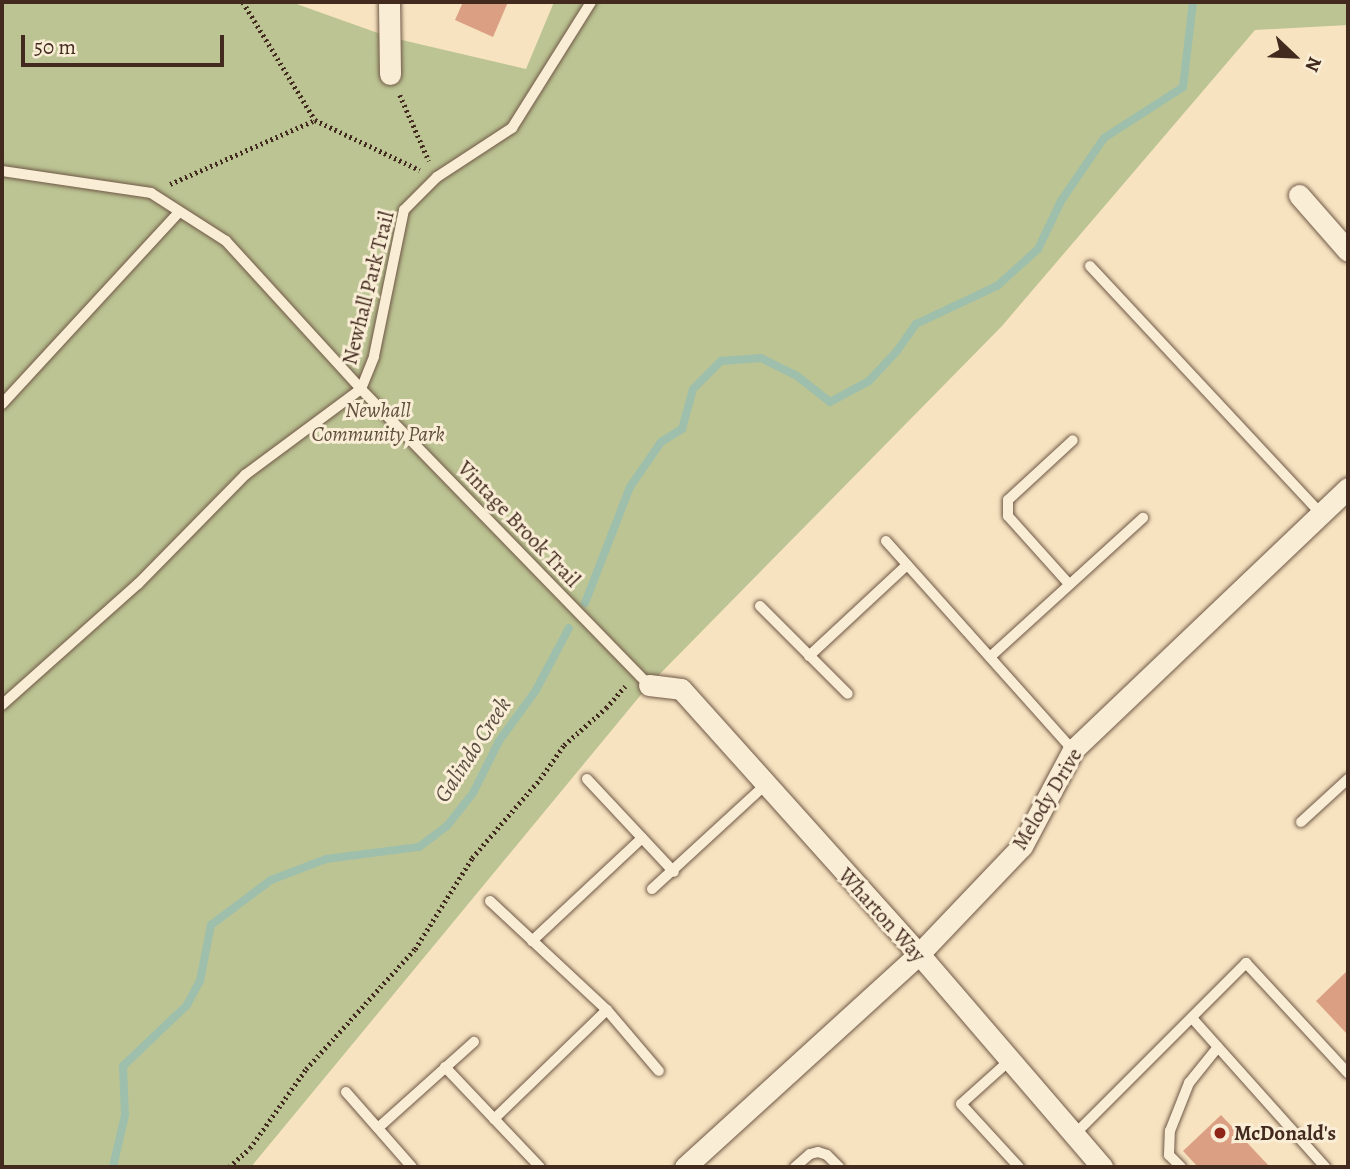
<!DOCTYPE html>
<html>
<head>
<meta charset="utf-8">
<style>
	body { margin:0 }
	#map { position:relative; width:1350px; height:1169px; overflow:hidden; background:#f7e3c0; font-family:Alegreya,serif }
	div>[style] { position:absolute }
	.green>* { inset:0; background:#bcc493 }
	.stream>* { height:8px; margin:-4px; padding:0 4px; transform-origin:4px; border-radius:4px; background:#9ebfac }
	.building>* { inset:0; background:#dba083 }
	.path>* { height:4.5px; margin-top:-2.25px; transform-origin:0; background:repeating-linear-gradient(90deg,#422a1e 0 2px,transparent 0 5.5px) }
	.roads { filter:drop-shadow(0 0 2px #6f5846) drop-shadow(0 0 2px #6f5846) }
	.lane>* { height:10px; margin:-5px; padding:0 5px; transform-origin:5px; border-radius:5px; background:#faedd6 }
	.street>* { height:21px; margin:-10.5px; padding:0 10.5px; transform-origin:10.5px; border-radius:10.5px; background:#faedd6 }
	.dots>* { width:19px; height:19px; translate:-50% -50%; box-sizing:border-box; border:4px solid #faedd6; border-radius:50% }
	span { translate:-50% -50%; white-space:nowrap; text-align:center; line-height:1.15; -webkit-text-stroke:6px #faedd6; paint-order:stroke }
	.street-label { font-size:21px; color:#422a1e }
	.park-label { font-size:21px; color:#60503b; font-style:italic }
	.poi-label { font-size:21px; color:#422a1e; font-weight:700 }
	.left { translate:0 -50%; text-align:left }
	.water-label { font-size:23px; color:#594f42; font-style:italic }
	.frame { position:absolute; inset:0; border:4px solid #422a1e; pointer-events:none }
	.north { position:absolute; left:1259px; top:21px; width:70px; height:70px; -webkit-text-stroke:5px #faedd6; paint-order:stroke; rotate:113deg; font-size:19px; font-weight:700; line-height:28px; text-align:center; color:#422a1e }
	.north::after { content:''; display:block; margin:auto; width:24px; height:32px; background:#422a1e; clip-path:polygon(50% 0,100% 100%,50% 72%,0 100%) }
	.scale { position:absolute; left:21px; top:35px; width:203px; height:32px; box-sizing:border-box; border:4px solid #422a1e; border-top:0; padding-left:9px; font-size:21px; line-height:24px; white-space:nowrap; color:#422a1e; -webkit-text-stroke:5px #faedd6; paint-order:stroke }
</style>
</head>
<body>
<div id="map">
	<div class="green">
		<div style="clip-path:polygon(2px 2px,291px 2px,389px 37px,526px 69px,554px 2px,1348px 2px,1348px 25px,1255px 30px,1002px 326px,649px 685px,251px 1167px,2px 1167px)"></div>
	</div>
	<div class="stream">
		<div style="left:585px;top:603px;width:124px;rotate:-68.8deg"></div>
		<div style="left:630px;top:487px;width:55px;rotate:-55.4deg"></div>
		<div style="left:661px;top:442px;width:25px;rotate:-32deg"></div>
		<div style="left:682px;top:429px;width:41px;rotate:-74.6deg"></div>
		<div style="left:693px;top:389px;width:40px;rotate:-45deg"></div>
		<div style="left:721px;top:361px;width:40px;rotate:-4.3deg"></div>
		<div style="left:761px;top:358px;width:40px;rotate:26.6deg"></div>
		<div style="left:797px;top:376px;width:42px;rotate:38.2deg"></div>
		<div style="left:830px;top:402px;width:44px;rotate:-28.3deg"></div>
		<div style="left:869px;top:381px;width:41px;rotate:-47deg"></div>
		<div style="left:897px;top:351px;width:33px;rotate:-55deg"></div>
		<div style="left:916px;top:324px;width:89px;rotate:-25.1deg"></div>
		<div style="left:997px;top:286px;width:55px;rotate:-42.1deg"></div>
		<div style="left:1038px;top:249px;width:53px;rotate:-64.4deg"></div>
		<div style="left:1061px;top:201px;width:76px;rotate:-55.7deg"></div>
		<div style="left:1104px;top:138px;width:94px;rotate:-32.8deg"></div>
		<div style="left:1183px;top:87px;width:86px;rotate:-83.3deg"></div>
		<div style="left:113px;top:1167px;width:53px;rotate:-77deg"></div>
		<div style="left:125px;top:1115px;width:49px;rotate:-92.3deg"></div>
		<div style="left:123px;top:1066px;width:88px;rotate:-43.6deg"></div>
		<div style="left:187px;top:1005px;width:27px;rotate:-62deg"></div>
		<div style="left:200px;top:981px;width:57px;rotate:-78.9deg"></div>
		<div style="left:211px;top:925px;width:75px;rotate:-36.9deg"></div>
		<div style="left:271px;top:880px;width:59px;rotate:-20.9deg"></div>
		<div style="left:326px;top:859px;width:94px;rotate:-7.4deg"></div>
		<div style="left:419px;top:847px;width:35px;rotate:-37deg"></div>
		<div style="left:447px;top:826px;width:42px;rotate:-51.8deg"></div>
		<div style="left:473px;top:793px;width:58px;rotate:-63.4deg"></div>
		<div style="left:499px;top:741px;width:63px;rotate:-54deg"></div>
		<div style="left:536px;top:690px;width:70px;rotate:-62deg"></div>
	</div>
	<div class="building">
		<div style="clip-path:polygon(463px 2px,508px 2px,493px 37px,455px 20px)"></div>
		<div style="clip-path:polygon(1348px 970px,1348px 1035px,1316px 1001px)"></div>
		<div style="clip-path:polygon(1221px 1115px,1270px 1167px,1198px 1167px,1183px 1151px)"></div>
	</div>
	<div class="path">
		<div style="left:243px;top:2px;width:138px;rotate:58.6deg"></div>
		<div style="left:400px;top:95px;width:72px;rotate:66.3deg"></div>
		<div style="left:170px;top:184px;width:158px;rotate:-23.8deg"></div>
		<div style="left:315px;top:120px;width:116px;rotate:25.5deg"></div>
		<div style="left:229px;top:1167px;width:28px;rotate:-42deg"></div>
		<div style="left:250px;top:1148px;width:97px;rotate:-54.7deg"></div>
		<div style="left:306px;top:1069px;width:162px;rotate:-47.8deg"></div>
		<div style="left:415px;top:949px;width:107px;rotate:-57.9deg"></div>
		<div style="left:472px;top:858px;width:104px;rotate:-49.3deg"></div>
		<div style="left:540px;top:779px;width:42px;rotate:-54.8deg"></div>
		<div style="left:564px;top:745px;width:56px;rotate:-41.4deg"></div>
		<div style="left:606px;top:708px;width:29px;rotate:-49deg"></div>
	</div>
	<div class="roads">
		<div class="lane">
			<div style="left:2px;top:171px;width:151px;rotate:8.4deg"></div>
			<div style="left:151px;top:193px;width:89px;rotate:32.6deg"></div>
			<div style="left:226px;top:241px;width:200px;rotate:47.6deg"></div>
			<div style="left:361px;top:389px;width:413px;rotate:45.8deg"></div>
			<div style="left:1090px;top:266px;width:339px;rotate:47deg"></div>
			<div style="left:2px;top:404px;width:261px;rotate:-47.3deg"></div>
			<div style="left:886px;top:541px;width:280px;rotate:48.2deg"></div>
			<div style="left:1069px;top:584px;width:91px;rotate:-131.9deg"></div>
			<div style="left:1008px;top:516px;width:16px;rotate:-90deg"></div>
			<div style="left:1008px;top:500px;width:88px;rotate:-42.7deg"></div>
			<div style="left:760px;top:606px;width:124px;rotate:45deg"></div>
			<div style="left:809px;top:656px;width:134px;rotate:-42.9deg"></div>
			<div style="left:990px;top:657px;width:207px;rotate:-42.3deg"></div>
			<div style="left:2px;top:705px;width:182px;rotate:-41.7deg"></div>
			<div style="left:138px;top:584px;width:153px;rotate:-45.5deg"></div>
			<div style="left:245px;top:475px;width:144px;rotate:-36.6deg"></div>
			<div style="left:361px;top:389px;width:35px;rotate:-68deg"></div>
			<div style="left:374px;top:356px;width:149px;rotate:-78.4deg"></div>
			<div style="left:404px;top:210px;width:47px;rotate:-45deg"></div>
			<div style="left:437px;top:177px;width:90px;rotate:-33.2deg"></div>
			<div style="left:512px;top:128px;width:149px;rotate:-57.9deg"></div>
			<div style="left:587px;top:779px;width:127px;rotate:46.9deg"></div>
			<div style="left:1301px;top:822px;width:64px;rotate:-42.5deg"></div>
			<div style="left:652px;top:889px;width:152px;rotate:-42.6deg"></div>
			<div style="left:490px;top:901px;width:160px;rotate:43deg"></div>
			<div style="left:607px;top:1010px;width:80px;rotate:49.6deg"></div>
			<div style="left:532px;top:941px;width:151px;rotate:-43.1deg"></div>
			<div style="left:1192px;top:1018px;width:200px;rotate:48.2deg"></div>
			<div style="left:1009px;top:1061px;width:64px;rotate:138.1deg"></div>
			<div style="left:961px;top:1104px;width:86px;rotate:47.4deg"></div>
			<div style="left:445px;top:1067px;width:138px;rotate:46.5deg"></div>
			<div style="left:346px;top:1092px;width:100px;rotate:48.7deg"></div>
			<div style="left:494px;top:1119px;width:157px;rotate:-44deg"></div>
			<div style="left:378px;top:1128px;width:129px;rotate:-41.9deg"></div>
			<div style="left:1073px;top:1136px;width:245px;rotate:-45deg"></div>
			<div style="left:1246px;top:963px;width:150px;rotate:47.2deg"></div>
			<div style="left:795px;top:1167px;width:20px;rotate:-41deg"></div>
			<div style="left:810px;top:1154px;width:8px;rotate:-14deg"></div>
			<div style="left:818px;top:1152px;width:9px;rotate:18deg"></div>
			<div style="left:827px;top:1155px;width:17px;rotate:45deg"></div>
			<div style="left:1181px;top:1167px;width:17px;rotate:-135deg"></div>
			<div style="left:1169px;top:1155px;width:24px;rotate:-88deg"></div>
			<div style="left:1170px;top:1131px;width:52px;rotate:-68.4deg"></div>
			<div style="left:1189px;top:1083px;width:46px;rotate:-51.1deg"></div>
		</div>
		<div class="street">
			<div style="left:389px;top:2px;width:72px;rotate:89.2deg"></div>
			<div style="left:1299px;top:195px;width:74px;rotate:48.8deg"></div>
			<div style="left:649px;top:685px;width:32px;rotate:7deg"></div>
			<div style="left:681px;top:689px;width:356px;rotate:48.1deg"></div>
			<div style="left:919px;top:954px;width:281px;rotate:49.3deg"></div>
			<div style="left:685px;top:1167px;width:316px;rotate:-42.3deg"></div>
			<div style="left:919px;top:954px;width:149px;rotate:-46.4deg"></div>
			<div style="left:1022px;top:846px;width:109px;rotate:-62deg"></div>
			<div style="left:1073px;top:750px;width:380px;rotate:-43.6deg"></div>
		</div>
	</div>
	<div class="dots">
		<div style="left:1220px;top:1133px;background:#8f2418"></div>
	</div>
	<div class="street-label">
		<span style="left:368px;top:288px;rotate:-76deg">Newhall Park Trail</span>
		<span style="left:519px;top:524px;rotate:46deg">Vintage Brook Trail</span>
		<span style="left:1047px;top:799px;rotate:-59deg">Melody Drive</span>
		<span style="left:882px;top:915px;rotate:48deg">Wharton Way</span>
	</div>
	<div class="park-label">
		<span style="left:378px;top:422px">Newhall<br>Community Park</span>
	</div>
	<div class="poi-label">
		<span class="left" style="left:1234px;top:1133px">McDonald's</span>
	</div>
	<div class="water-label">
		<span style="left:473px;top:750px;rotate:-57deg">Galindo Creek</span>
	</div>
	<div class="frame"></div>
	<div class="north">N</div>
	<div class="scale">50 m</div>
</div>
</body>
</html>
